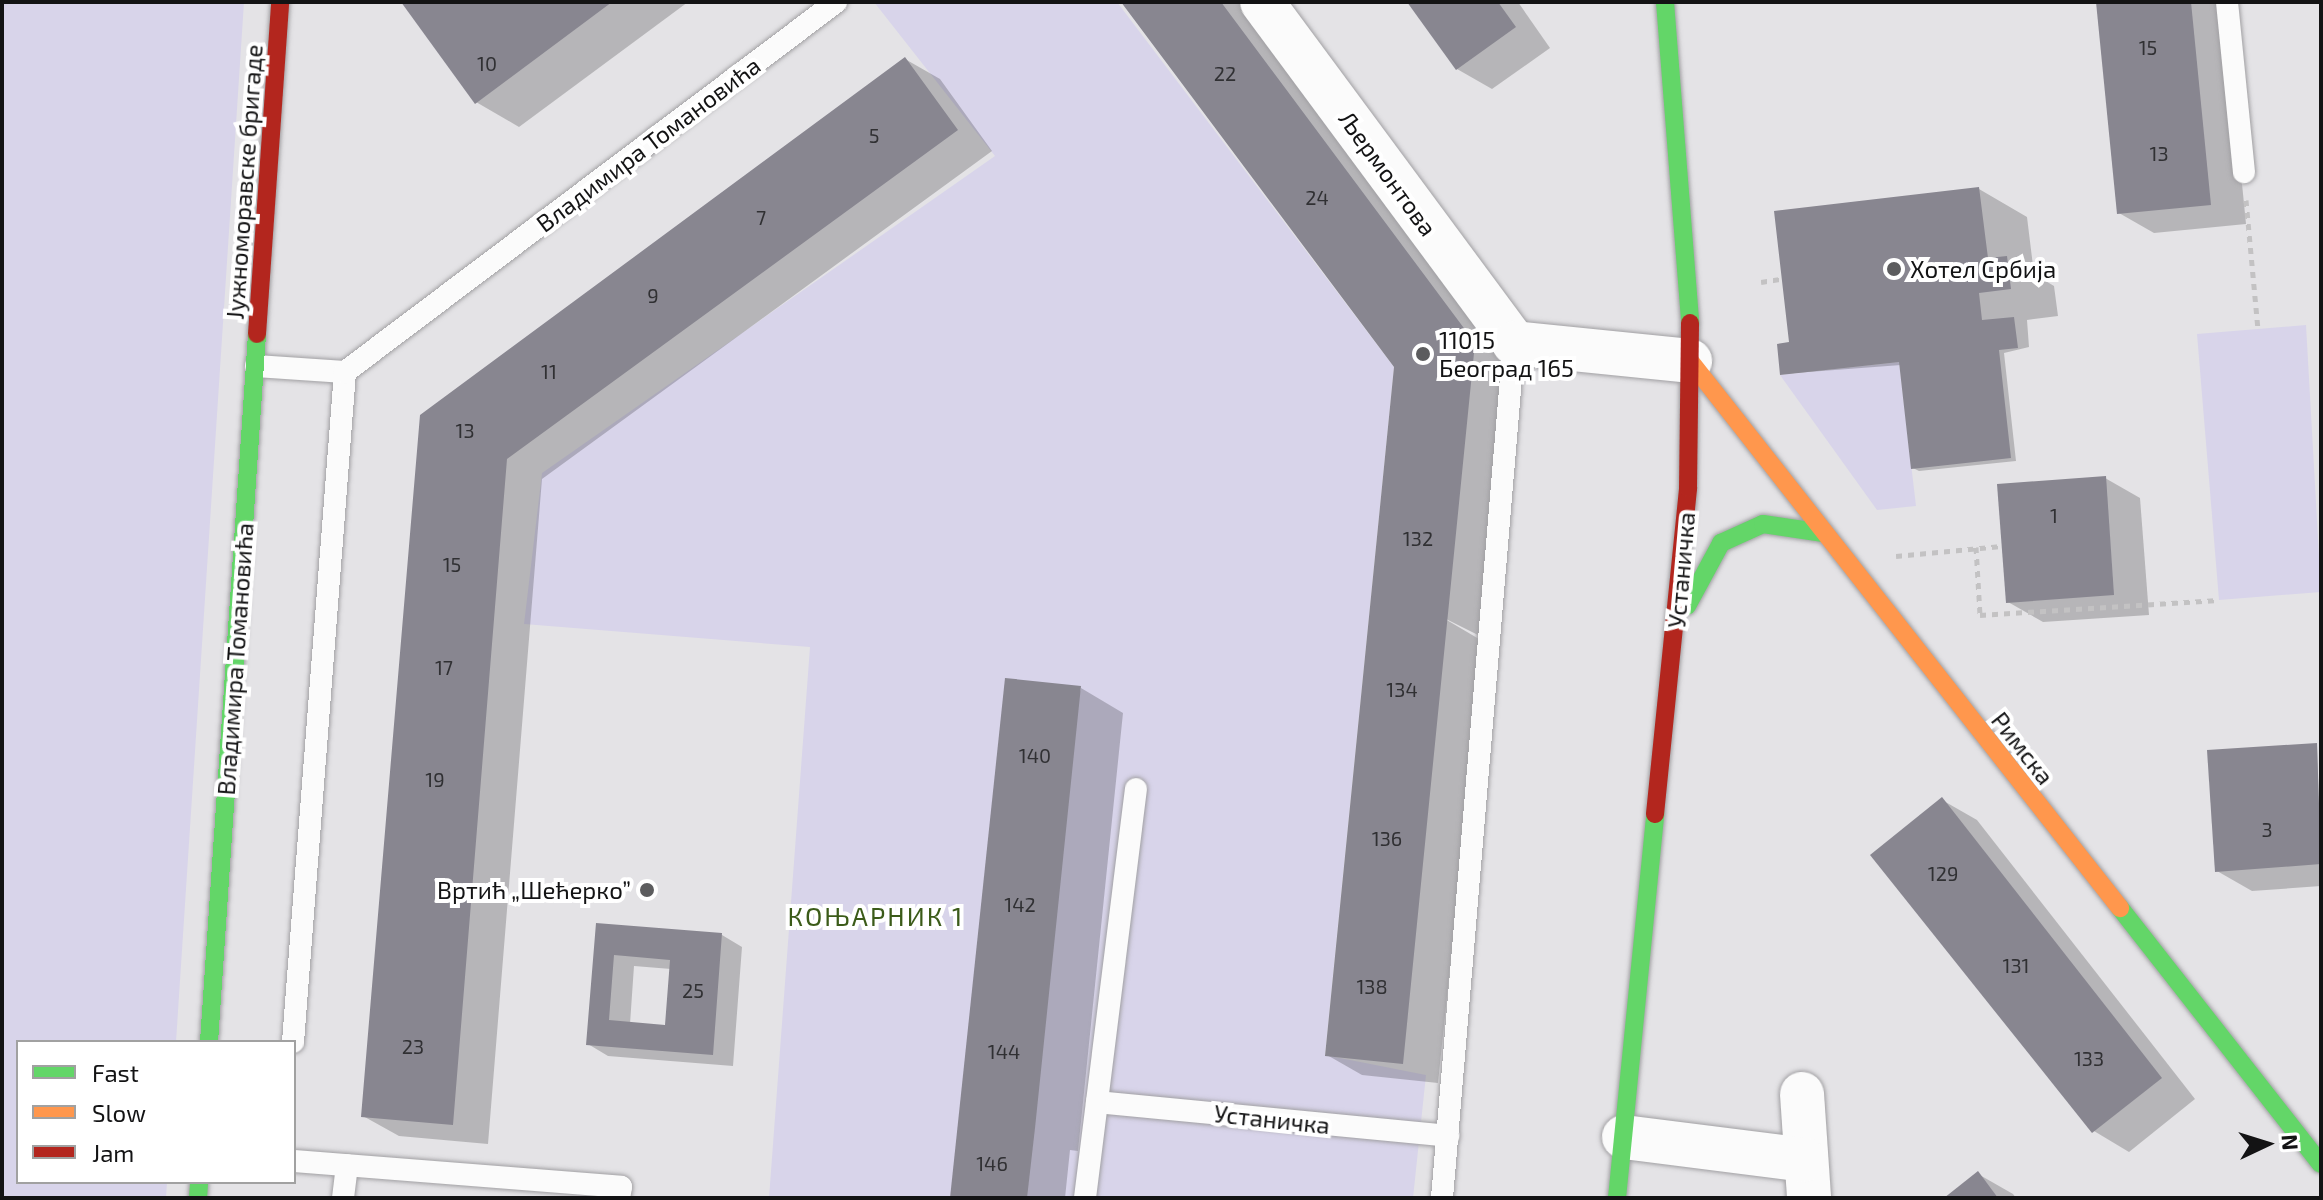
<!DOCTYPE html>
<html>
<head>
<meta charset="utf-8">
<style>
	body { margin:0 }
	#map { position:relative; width:2323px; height:1200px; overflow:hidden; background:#e4e3e6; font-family:"Exo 2",sans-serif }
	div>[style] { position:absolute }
	.green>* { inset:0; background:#d8d4ea }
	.shadow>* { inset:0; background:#0003 }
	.building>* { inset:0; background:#888690 }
	.path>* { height:5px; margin-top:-2.5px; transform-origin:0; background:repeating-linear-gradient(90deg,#c3c2c3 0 6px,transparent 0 12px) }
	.roads { filter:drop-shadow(0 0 2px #a1a0a3) drop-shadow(0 0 2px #a1a0a3) }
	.lane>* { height:22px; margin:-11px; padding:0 11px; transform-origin:11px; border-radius:11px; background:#fbfbfb }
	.street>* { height:44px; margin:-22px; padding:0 22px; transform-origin:22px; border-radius:22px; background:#fbfbfb }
	.fast>* { height:18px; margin:-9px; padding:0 9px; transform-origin:9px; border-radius:9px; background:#63d668 }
	.slow>* { height:18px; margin:-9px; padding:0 9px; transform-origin:9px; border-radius:9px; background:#ff974d }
	.jam>* { height:18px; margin:-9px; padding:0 9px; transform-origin:9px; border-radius:9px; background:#b3261e }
	.dots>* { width:22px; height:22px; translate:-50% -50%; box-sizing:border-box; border:4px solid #fff; border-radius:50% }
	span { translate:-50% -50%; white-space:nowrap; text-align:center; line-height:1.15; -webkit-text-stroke:8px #fff; paint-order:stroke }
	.number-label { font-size:20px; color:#303033 }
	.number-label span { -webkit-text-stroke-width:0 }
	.street-label { font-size:24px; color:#131314 }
	.poi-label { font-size:24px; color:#131314 }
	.left { translate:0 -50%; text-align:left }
	.right { translate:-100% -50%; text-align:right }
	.neighbourhood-label { font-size:26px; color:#3b5b19; letter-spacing:2px }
	.frame { position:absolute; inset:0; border:4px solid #131314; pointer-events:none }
	.legend { position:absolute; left:16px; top:1040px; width:280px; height:144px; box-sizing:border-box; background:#fff; border:2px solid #a1a1a1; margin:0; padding:10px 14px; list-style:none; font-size:24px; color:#131314 }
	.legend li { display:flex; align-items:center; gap:16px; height:40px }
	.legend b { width:40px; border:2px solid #a1a1a1 }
	.north { position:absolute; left:2227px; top:1104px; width:80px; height:80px; -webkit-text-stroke:6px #fff; paint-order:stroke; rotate:86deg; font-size:22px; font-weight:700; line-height:32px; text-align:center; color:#131314 }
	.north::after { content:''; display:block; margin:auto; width:28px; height:36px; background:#131314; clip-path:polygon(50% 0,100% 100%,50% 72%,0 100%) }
</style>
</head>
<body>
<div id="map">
	<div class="green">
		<div style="clip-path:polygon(2px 2px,244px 2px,176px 1042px,18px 1042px,18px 1182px,167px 1182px,166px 1198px,2px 1198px)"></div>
		<div style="clip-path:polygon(874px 2px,1117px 2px,1394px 367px,1325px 1055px,1426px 1075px,1413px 1198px,769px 1198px,810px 647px,524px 624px,542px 473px,995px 156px)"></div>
		<div style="clip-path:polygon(2306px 325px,2321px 592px,2219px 600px,2197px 334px)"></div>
		<div style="clip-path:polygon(1899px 362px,1916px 506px,1877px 510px,1780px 375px)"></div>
	</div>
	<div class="shadow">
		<div style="clip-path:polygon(403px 2px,688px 2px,519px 127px,476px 102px)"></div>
		<div style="clip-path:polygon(1124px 2px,1243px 2px,1517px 369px,1492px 642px,1440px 616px,1484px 642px,1438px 1083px,1362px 1075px,1327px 1055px,1396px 366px)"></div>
		<div style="clip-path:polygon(1410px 2px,1518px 2px,1550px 48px,1492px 89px,1457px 69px)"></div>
		<div style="clip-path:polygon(2098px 2px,2224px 2px,2246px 224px,2154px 233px,2119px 213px)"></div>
		<div style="clip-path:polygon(905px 59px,940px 79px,992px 151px,542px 479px,488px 1144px,399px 1136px,363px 1116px,422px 416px)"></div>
		<div style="clip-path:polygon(1979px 189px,2027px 217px,2034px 274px,2054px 286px,2058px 316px,2027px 320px,2029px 347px,2004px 353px,2016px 461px,1919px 471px,1913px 468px,1901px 365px,1782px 374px,1791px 344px)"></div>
		<div style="clip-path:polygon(2105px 478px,2140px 498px,2149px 615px,2043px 622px,2008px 602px)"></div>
		<div style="clip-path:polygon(1081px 688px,1123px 713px,1078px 1151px,1070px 1150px,1065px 1198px,952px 1198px)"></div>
		<div style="clip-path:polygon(2317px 745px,2321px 886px,2252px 891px,2217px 871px)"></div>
		<div style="clip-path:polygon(1942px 800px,1977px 820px,2195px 1099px,2129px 1152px,2094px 1131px)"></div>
		<div style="clip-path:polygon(evenodd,597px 925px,722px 935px,742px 947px,733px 1066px,608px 1056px,588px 1044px,597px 925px,634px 966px,671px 969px,667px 1027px,630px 1024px,634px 966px)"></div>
		<div style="clip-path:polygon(1978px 1174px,2013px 1194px,2016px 1198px,1947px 1198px)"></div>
	</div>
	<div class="building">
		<div style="clip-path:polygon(401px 2px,612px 2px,475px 104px)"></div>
		<div style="clip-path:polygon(1121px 2px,1221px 2px,1475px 343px,1403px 1064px,1325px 1056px,1394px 367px)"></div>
		<div style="clip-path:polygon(1407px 2px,1498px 2px,1516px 27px,1456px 70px)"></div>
		<div style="clip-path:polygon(2096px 2px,2191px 2px,2211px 205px,2117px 214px)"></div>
		<div style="clip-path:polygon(905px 57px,958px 130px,507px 459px,453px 1125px,361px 1117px,420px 415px)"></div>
		<div style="clip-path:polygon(1979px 187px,1988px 258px,2007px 256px,2011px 289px,1979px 293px,1982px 320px,2014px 317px,2018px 348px,1999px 350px,2011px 458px,1911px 469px,1899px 362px,1780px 375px,1777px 344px,1789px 342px,1774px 211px)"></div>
		<div style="clip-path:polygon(2106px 476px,2114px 595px,2006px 603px,1997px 484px)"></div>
		<div style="clip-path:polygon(1005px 678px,1081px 686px,1035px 1128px,1027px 1198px,950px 1198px)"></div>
		<div style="clip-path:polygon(2317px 743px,2321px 864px,2215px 872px,2207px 750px)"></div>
		<div style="clip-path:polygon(1942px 797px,2162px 1078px,2092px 1133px,1870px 855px)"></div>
		<div style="clip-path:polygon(evenodd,596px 923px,722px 933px,713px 1055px,586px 1045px,596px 923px,614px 955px,670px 960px,665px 1025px,609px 1020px,614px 955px)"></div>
		<div style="clip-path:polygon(1978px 1171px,1998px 1198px,1944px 1198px)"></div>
	</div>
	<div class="path">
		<div style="left:2246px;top:200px;width:130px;rotate:84.7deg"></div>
		<div style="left:1761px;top:282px;width:20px;rotate:-9deg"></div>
		<div style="left:1976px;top:547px;width:68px;rotate:86.6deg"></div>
		<div style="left:1980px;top:615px;width:239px;rotate:-3.6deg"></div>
		<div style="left:1896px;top:556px;width:106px;rotate:-5.4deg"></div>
	</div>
	<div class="roads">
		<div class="lane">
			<div style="left:2227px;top:2px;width:171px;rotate:84.3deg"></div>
			<div style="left:256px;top:366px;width:89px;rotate:3.9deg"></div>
			<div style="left:293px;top:1042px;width:672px;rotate:-85.56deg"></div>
			<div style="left:345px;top:372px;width:615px;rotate:-37deg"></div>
			<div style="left:1097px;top:1102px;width:353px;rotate:5.5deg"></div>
			<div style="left:294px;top:1161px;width:328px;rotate:4.5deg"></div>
			<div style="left:621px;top:1187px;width:11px;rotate:100deg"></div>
			<div style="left:343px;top:1198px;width:33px;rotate:-83deg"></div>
			<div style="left:1085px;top:1198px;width:412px;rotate:-82.9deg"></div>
			<div style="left:1442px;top:1198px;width:858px;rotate:-85.19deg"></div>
		</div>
		<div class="street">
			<div style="left:1262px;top:2px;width:424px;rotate:53.5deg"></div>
			<div style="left:1514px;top:343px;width:177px;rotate:5.8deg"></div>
			<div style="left:1802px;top:1094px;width:104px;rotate:86.1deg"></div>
			<div style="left:1624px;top:1137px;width:182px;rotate:7.2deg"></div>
		</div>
		<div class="fast">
			<div style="left:1665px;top:2px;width:322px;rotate:85.5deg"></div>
			<div style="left:1687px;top:606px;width:72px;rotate:-61.6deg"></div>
			<div style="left:1721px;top:543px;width:46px;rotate:-24.3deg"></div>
			<div style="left:1763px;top:524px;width:61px;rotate:8.5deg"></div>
			<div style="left:2120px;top:908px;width:325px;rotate:51.9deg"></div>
			<div style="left:209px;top:1042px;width:710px;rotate:-86.12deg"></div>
			<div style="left:198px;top:1198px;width:16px;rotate:-86deg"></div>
			<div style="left:1617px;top:1198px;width:386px;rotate:-84.3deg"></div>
		</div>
		<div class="slow">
			<div style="left:1690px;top:361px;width:696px;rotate:51.83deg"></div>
		</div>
		<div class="jam">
			<div style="left:257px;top:334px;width:333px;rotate:-86deg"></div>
			<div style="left:1655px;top:814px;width:328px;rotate:-84.2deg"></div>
			<div style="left:1688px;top:488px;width:165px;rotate:-89.3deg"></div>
		</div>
	</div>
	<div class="dots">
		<div style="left:1894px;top:269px;background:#5c5c5e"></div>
		<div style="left:1423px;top:354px;background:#5c5c5e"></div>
		<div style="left:647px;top:890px;background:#5c5c5e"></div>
	</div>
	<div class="number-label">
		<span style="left:2148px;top:47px">15</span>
		<span style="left:487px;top:63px">10</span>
		<span style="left:1225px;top:73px">22</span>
		<span style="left:874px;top:135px">5</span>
		<span style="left:2159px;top:153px">13</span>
		<span style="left:1317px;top:197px">24</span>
		<span style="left:761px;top:217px">7</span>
		<span style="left:653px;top:295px">9</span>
		<span style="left:549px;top:371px">11</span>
		<span style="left:465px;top:430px">13</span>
		<span style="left:2054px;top:515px">1</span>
		<span style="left:1418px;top:538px">132</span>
		<span style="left:452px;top:564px">15</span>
		<span style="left:444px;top:667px">17</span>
		<span style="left:1402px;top:689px">134</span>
		<span style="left:1035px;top:755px">140</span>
		<span style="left:435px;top:779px">19</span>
		<span style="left:2267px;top:829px">3</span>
		<span style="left:1387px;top:838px">136</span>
		<span style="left:1943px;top:873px">129</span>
		<span style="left:1020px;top:904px">142</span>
		<span style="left:2016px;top:965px">131</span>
		<span style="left:1372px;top:986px">138</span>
		<span style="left:693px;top:990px">25</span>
		<span style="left:413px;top:1046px">23</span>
		<span style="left:1004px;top:1051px">144</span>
		<span style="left:2089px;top:1058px">133</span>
		<span style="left:992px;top:1163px">146</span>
	</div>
	<div class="street-label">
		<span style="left:648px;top:144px;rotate:-37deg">Владимира Томановића</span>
		<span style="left:1388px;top:173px;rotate:54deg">Љермонтова</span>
		<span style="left:244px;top:182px;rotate:-86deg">Јужноморавске бригаде</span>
		<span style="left:1681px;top:570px;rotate:-85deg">Устаничка</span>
		<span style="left:235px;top:659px;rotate:-86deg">Владимира Томановића</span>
		<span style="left:2023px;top:748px;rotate:52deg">Римска</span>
		<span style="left:1272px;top:1119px;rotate:6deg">Устаничка</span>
	</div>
	<div class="poi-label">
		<span class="left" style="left:1910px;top:269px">Хотел Србија</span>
		<span class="left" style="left:1439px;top:354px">11015<br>Београд 165</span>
		<span class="right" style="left:631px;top:890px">Вртић „Шећерко”</span>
	</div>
	<div class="neighbourhood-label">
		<span style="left:876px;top:916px">КОЊАРНИК 1</span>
	</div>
	<div class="frame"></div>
	<ul class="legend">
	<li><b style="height:10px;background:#63d668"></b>Fast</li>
	<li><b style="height:10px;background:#ff974d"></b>Slow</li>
	<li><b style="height:10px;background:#b3261e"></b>Jam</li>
	</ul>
	<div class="north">N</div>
</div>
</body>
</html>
